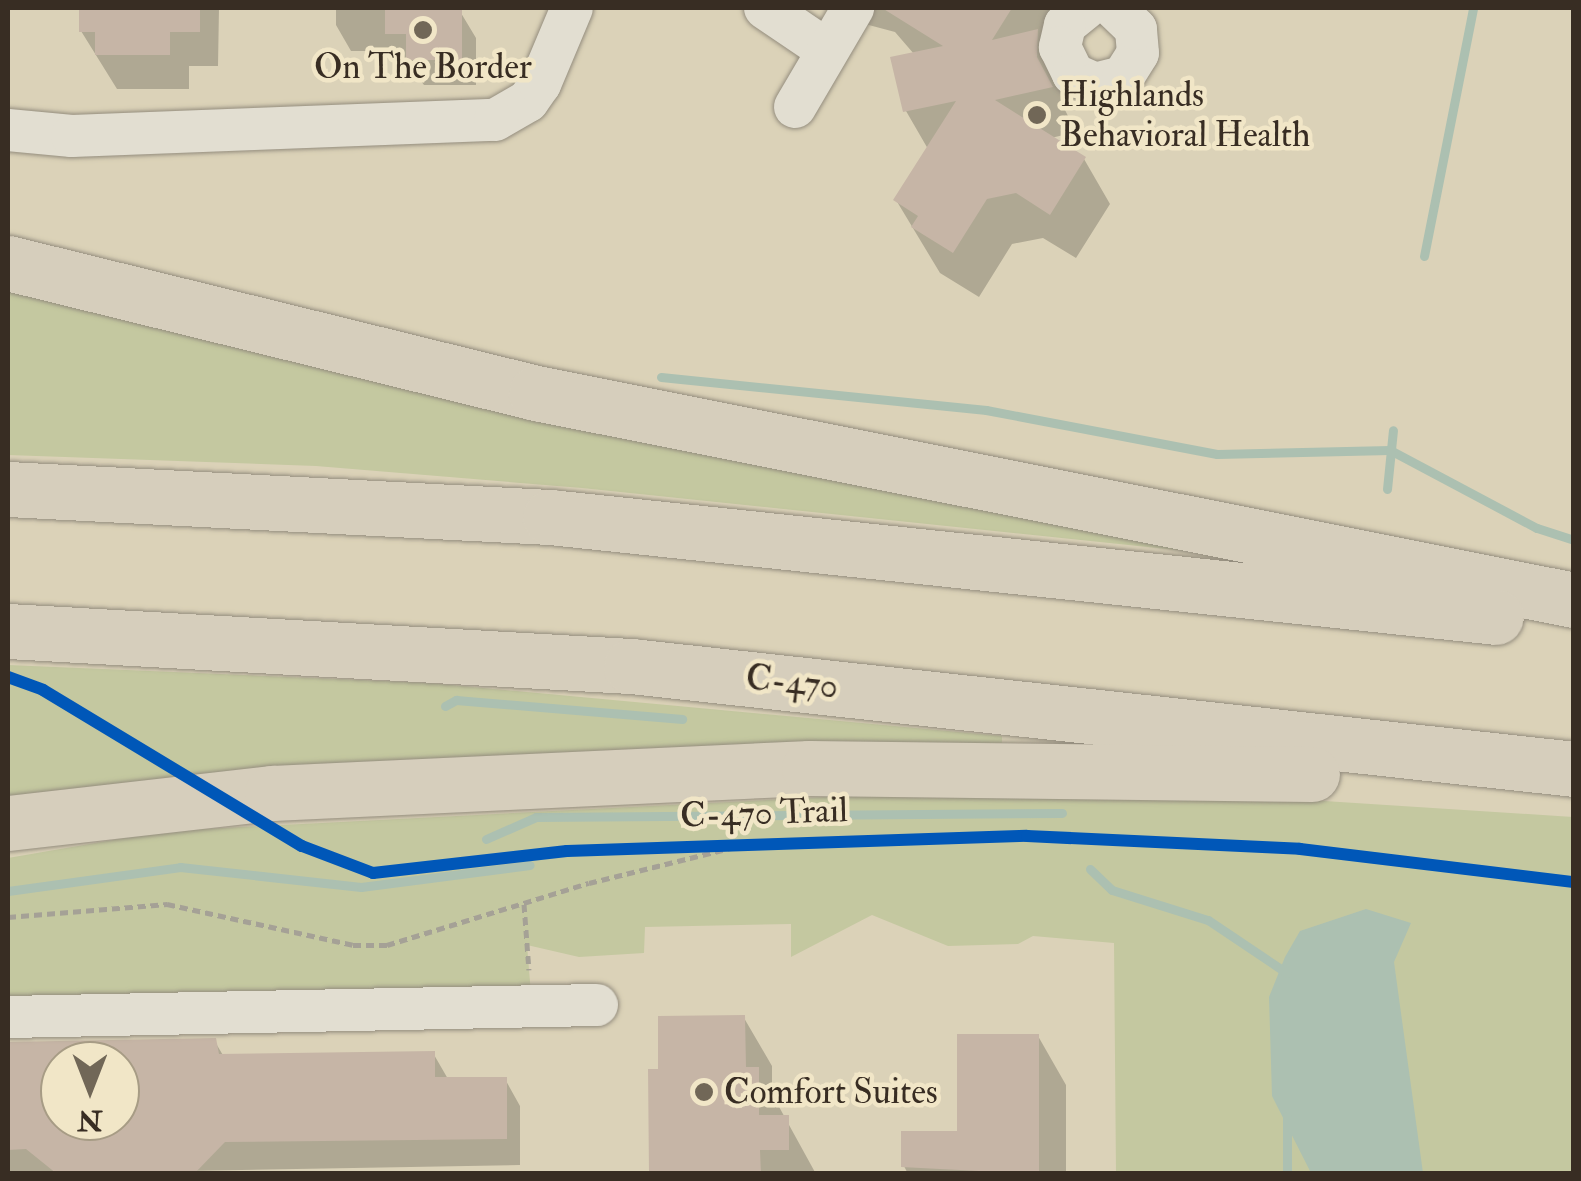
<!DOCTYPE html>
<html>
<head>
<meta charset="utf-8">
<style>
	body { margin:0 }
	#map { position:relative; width:1581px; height:1181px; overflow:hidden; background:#dbd2b8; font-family:"IM FELL Double Pica",serif }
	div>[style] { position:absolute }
	.green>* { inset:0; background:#c4c8a0 }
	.water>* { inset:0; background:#acc0b1 }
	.shadow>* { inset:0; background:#0003 }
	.stream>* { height:9px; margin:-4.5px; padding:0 4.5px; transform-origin:4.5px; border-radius:4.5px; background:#acc0b1 }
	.building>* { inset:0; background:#c6b5a6 }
	.path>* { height:5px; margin-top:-2.5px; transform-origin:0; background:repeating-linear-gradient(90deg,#a5a196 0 8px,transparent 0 13px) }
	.roads { filter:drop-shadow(0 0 2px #948d7e) drop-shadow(0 0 2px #948d7e) }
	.minor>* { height:42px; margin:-21px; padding:0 21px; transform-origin:21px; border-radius:21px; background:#e2ded1 }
	.highway>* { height:55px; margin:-27.5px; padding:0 27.5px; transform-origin:27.5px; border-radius:27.5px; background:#d6cebc }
	.cycleway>* { height:12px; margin:-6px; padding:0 6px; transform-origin:6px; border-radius:6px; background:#0057b8 }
	.dots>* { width:28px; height:28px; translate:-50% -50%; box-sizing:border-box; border:5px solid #f1e6c7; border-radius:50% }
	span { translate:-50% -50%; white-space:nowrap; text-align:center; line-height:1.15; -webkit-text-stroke:9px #f1e6c7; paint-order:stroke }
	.poi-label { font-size:35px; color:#382d23 }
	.left { translate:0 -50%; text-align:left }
	.street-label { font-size:35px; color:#382d23 }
	.frame { position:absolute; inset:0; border:10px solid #382d23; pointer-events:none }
	.north { position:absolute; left:40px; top:1041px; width:100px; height:100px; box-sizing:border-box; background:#f1e6c7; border:2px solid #a79c85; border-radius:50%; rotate:180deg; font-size:28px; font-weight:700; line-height:40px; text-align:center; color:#382d23 }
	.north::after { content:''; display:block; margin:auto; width:35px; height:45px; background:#716757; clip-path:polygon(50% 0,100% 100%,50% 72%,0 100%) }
</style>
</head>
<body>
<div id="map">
	<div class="green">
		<div style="clip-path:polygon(8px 283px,438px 397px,1187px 545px,1186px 551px,582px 488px,316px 466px,8px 455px)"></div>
		<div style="clip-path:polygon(8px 665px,430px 683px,1002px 736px,1002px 743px,8px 799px)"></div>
		<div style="clip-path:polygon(884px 794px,1230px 795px,1573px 817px,1573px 1173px,1116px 1173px,1114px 943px,1033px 936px,1018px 944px,948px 946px,872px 915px,791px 957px,791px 924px,645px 927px,644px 953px,579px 957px,527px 945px,532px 1006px,8px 1006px,8px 858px,165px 831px)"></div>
	</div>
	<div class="water">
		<div style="clip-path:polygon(1366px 909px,1411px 923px,1394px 962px,1423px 1173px,1311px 1173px,1272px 1096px,1269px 997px,1285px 957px,1300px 931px)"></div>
	</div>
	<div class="shadow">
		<div style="clip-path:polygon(81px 8px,219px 8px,218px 66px,189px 66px,189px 89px,117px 89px,81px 31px)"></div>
		<div style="clip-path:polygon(336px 8px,458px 8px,476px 38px,476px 85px,424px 85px,398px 51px,351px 51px,336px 25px)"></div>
		<div style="clip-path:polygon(856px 8px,1065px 8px,1062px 104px,1076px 132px,1051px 138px,1084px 159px,1110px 204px,1076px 258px,1043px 238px,1012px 244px,979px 297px,940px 273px,896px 200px,928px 149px,906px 111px,914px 54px,895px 32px,865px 24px)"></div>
		<div style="clip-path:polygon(744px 1018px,772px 1066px,772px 1094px,816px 1174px,652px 1174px,661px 1071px)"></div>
		<div style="clip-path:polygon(1038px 1036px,1066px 1085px,1066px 1174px,908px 1174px,904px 1166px,960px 1134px)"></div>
		<div style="clip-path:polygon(evenodd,214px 1040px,224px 1057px,433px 1053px,448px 1079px,505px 1079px,520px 1106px,520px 1165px,8px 1174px,8px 1043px,214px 1040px,60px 1061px,120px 1061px,120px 1121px,60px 1121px,60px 1061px)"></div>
	</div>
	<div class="stream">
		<div style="left:1424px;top:256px;width:253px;rotate:-78.8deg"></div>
		<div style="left:661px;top:377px;width:327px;rotate:5.8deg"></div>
		<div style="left:986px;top:410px;width:235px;rotate:10.8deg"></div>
		<div style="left:1217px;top:454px;width:173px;rotate:-1.3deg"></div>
		<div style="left:1390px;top:450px;width:166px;rotate:28deg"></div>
		<div style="left:1537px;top:528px;width:39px;rotate:18deg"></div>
		<div style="left:1387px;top:489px;width:59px;rotate:-84.2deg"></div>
		<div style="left:445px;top:706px;width:13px;rotate:-29deg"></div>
		<div style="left:456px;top:700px;width:227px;rotate:4.8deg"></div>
		<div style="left:486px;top:839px;width:55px;rotate:-23.7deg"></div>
		<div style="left:536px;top:817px;width:526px;rotate:-0.44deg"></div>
		<div style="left:1090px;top:869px;width:30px;rotate:44deg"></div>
		<div style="left:1112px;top:890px;width:101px;rotate:17.4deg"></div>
		<div style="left:1208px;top:920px;width:95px;rotate:33.9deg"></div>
		<div style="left:8px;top:891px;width:174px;rotate:-7.9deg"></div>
		<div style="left:180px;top:867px;width:182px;rotate:6.3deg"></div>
		<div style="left:361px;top:887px;width:170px;rotate:-7.4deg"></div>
		<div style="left:1287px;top:1174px;width:58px;rotate:-90deg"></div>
	</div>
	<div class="building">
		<div style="clip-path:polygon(79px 8px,200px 8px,200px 32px,170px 32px,170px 55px,95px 55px,95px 32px,79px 32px)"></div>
		<div style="clip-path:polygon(385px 8px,462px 9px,462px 60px,406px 60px,406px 34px,385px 34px)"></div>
		<div style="clip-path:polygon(882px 8px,1012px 8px,992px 40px,1038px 29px,1037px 57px,1053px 87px,995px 100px,1086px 157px,1050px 215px,1016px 193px,987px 199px,953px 253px,911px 227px,918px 216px,893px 200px,956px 101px,903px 112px,890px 57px,943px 46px)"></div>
		<div style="clip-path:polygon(745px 1015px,746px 1067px,759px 1067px,759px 1115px,789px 1115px,789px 1150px,760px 1150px,761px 1174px,649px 1174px,648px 1069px,658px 1069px,658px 1016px)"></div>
		<div style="clip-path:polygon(957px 1034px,1039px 1034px,1039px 1174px,901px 1167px,901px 1131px,957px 1131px)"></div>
		<div style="clip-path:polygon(evenodd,216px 1038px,219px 1054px,435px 1051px,435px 1077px,507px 1077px,507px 1139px,225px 1142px,194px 1174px,57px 1174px,26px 1149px,8px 1150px,8px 1042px,216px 1038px,60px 1061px,120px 1061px,120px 1121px,60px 1121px,60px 1061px)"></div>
	</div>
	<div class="path">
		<div style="left:524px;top:904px;width:66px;rotate:85.7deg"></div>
		<div style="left:8px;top:917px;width:160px;rotate:-4.7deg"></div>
		<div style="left:167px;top:904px;width:190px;rotate:12.4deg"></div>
		<div style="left:353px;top:945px;width:34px"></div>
		<div style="left:387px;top:945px;width:211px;rotate:-17.1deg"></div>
		<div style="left:589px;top:883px;width:154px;rotate:-13.9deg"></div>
	</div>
	<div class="roads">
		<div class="minor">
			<div style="left:765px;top:8px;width:75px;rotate:34.1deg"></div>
			<div style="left:1086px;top:8px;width:27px;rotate:141deg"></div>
			<div style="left:1065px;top:25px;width:23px;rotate:103deg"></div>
			<div style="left:1060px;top:47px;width:30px;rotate:64deg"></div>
			<div style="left:1073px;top:74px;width:24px;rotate:24deg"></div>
			<div style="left:1095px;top:84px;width:29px;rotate:-14deg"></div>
			<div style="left:1123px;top:77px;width:28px;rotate:-58deg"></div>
			<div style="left:1138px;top:53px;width:24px;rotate:-95deg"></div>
			<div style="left:1136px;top:29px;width:30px;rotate:-136deg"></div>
			<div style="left:795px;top:107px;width:115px;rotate:-59.6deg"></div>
			<div style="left:8px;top:130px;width:64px;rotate:5.4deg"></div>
			<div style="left:72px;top:136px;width:423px;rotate:-2.2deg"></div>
			<div style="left:495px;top:120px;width:38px;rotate:-30deg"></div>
			<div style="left:528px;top:101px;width:21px;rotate:-55deg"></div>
			<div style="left:540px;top:84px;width:82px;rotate:-67.2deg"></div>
			<div style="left:8px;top:1017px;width:589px;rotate:-1.17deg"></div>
		</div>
		<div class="highway">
			<div style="left:8px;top:263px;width:544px;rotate:13.83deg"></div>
			<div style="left:536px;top:393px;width:1058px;rotate:11.28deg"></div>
			<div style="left:8px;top:489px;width:543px;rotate:2.96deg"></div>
			<div style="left:550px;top:517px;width:951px;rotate:6.03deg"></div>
			<div style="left:8px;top:631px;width:624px;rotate:3.22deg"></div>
			<div style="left:631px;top:666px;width:949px;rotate:6.23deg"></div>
			<div style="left:8px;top:823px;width:266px;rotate:-6.5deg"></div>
			<div style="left:272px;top:793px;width:538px;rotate:-2.67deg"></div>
			<div style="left:809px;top:768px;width:503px;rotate:0.68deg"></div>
		</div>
	</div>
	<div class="cycleway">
		<div style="left:8px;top:677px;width:37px;rotate:20deg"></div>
		<div style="left:43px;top:690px;width:302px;rotate:31.1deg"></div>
		<div style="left:302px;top:846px;width:76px;rotate:20.8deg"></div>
		<div style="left:373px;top:873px;width:195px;rotate:-6.5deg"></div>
		<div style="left:567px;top:851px;width:460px;rotate:-1.9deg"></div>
		<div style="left:1027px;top:836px;width:273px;rotate:2.7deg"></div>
		<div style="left:1300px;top:849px;width:276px;rotate:6.9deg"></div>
	</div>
	<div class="dots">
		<div style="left:423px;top:30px;background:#716757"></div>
		<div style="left:1037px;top:115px;background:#716757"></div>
		<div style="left:704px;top:1092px;background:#716757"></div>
	</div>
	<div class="poi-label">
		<span style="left:423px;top:67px">On The Border</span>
		<span class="left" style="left:1060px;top:115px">Highlands<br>Behavioral Health</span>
		<span class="left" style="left:724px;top:1092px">Comfort Suites</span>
	</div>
	<div class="street-label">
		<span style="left:792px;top:682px;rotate:6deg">C-470</span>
		<span style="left:764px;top:813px;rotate:-2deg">C-470 Trail</span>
	</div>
	<div class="frame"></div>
	<div class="north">N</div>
</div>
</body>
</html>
